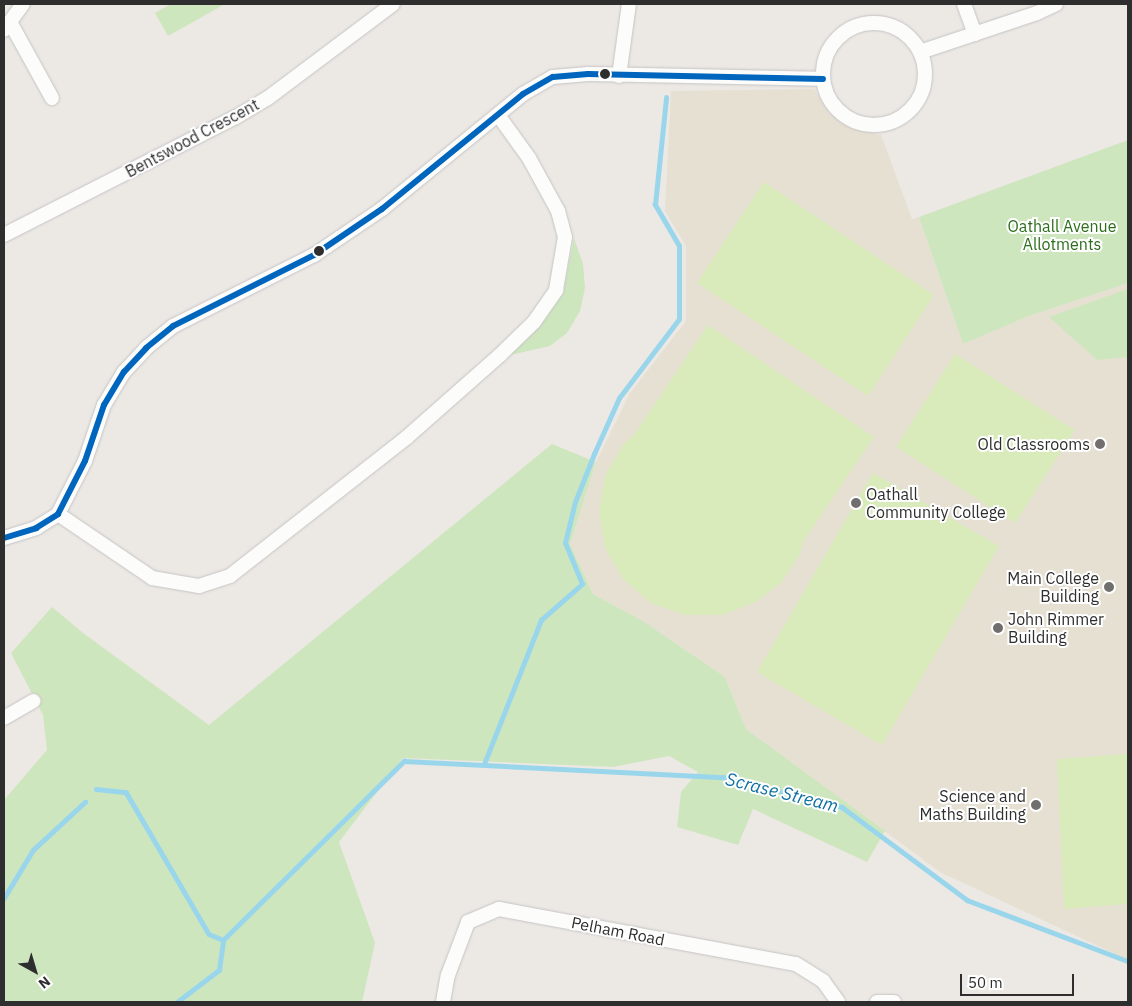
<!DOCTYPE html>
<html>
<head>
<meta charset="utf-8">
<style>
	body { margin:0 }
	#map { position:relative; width:1132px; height:1006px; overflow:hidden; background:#ece8e4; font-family:"IBM Plex Sans",sans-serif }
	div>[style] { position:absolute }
	.education>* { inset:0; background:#e6e0d3 }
	.green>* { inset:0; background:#cee6be }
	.pitch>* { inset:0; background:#d9eabb }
	.stream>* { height:4.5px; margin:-2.25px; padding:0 2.25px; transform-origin:2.25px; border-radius:2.25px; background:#99d6ec }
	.roads { filter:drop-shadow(0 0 1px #c5c4c5) drop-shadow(0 0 1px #c5c4c5) }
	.minor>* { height:14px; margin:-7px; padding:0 7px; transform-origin:7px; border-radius:7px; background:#fcfcfb }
	.minor>.ring { margin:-7px; padding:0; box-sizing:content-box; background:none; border:14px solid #fcfcfb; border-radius:50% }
	.bus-1>* { height:6px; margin:-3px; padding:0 3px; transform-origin:3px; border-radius:3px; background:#0065bd }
	.dots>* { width:14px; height:14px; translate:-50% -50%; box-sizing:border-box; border:2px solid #fff; border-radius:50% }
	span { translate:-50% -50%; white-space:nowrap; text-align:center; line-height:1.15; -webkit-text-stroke:4px #fff; paint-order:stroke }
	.street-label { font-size:16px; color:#2e2e2e }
	.park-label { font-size:16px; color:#2c6e1b }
	.poi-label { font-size:16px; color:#2e2e2e }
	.right { translate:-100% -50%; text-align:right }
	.left { translate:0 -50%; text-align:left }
	.water-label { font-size:18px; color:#0d6fa3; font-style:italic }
	.frame { position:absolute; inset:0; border:5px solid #2e2e2e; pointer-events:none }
	.north { position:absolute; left:10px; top:946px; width:50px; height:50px; -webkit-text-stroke:4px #fff; paint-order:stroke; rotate:141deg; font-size:14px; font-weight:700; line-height:20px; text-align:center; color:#2e2e2e }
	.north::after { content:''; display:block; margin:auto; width:18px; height:22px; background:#2e2e2e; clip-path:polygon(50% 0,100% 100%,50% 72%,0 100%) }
	.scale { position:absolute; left:960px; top:974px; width:114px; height:22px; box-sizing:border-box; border:2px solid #2e2e2e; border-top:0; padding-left:6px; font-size:15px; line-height:18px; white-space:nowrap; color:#2e2e2e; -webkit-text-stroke:4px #fff; paint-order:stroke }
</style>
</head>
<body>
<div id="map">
	<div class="education">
		<div style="clip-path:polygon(814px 89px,829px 113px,850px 128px,881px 135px,912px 219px,919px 217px,963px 344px,1029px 316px,1128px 283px,1128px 960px,940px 872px,746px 729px,725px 677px,643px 621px,593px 594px,570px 544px,596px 462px,630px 393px,686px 321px,686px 246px,665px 211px,671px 91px)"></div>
	</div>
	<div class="green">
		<div style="clip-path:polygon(171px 4px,225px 4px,168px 36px,155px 13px)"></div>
		<div style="clip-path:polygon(1128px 140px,1128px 283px,1029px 316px,963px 344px,919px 217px)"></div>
		<div style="clip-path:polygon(574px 238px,583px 264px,585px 288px,580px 311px,567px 333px,550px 346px,510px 355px,539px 326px,563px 294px)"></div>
		<div style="clip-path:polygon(1128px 289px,1128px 357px,1097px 360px,1049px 317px)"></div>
		<div style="clip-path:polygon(552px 444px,596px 462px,570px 544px,593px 594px,643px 621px,725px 677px,746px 729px,885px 831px,867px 862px,753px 809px,738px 845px,677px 827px,681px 792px,698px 772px,669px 756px,613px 767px,403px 758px,339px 842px,375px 943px,362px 1002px,4px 1002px,4px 800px,47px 750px,43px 715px,11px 653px,52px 607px,83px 633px,209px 725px)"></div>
	</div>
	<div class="pitch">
		<div style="clip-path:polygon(764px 182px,934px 295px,868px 396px,697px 283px)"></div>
		<div style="clip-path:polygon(708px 325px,874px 437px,803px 542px,800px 554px,782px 582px,756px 602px,722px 615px,685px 615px,651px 603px,623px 579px,605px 548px,599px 512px,605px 476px,623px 445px,634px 435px)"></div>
		<div style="clip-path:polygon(955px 354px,1075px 430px,1015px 523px,896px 447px)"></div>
		<div style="clip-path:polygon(873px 473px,999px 546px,882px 745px,757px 672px)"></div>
		<div style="clip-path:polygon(1128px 754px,1128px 904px,1064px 909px,1057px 759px)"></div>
	</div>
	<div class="stream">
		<div style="left:484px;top:764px;width:155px;rotate:-68.4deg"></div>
		<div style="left:541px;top:620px;width:55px;rotate:-41.3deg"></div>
		<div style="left:582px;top:584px;width:44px;rotate:-112.5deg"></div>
		<div style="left:565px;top:543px;width:42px;rotate:-76.3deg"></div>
		<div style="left:575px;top:502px;width:52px;rotate:-68.4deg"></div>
		<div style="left:594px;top:454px;width:61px;rotate:-65.9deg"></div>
		<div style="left:619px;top:398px;width:99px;rotate:-52.8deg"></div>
		<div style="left:679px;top:319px;width:73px;rotate:-90deg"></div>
		<div style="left:679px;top:246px;width:48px;rotate:-120.3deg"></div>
		<div style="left:655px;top:205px;width:108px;rotate:-84.1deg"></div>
		<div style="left:96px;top:789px;width:30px;rotate:6deg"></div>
		<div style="left:126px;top:792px;width:164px;rotate:59.7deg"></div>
		<div style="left:209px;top:934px;width:15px;rotate:23deg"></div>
		<div style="left:4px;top:898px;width:56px;rotate:-58.9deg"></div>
		<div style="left:33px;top:850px;width:71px;rotate:-42.7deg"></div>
		<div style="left:223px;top:940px;width:255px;rotate:-44.7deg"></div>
		<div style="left:404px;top:761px;width:319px;rotate:2.9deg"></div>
		<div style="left:723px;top:777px;width:123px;rotate:14.1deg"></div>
		<div style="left:842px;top:807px;width:156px;rotate:36.6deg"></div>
		<div style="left:967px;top:900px;width:172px;rotate:20.8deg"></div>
		<div style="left:177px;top:1002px;width:53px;rotate:-37.3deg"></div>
		<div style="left:219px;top:970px;width:30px;rotate:-82deg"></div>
	</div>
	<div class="roads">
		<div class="minor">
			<div style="left:964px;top:4px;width:32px;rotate:70deg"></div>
			<div style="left:10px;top:22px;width:87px;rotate:61.1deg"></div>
			<div class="ring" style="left:823px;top:23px;width:88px;height:88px"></div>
			<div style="left:4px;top:30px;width:32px;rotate:-54deg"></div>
			<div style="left:920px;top:52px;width:123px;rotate:-18.4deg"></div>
			<div style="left:1037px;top:13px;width:21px;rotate:-25deg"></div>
			<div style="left:619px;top:76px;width:73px;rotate:-82.1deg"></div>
			<div style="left:4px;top:235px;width:260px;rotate:-27deg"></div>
			<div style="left:236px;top:117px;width:37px;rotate:-31deg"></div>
			<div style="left:268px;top:98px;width:156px;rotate:-36.9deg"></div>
			<div style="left:58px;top:514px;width:114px;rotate:34.2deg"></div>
			<div style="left:152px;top:578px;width:48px;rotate:9.7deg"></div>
			<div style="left:199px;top:586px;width:33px;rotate:-18deg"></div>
			<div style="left:230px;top:576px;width:224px;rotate:-38.1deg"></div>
			<div style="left:406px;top:438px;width:125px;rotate:-41.4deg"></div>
			<div style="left:500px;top:355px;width:47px;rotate:-44.1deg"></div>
			<div style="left:534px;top:322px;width:39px;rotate:-55deg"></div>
			<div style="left:556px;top:290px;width:54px;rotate:-80.4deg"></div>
			<div style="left:565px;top:237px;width:27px;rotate:-105deg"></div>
			<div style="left:558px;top:211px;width:60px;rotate:-118.7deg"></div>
			<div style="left:529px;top:158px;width:53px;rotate:-125.8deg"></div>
			<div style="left:4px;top:538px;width:34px;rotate:-17deg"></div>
			<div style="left:36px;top:528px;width:26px;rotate:-32deg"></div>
			<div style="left:58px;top:514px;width:59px;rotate:-63deg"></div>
			<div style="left:85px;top:461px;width:59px;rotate:-71.3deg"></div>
			<div style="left:104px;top:405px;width:39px;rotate:-59deg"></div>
			<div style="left:124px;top:372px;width:33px;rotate:-47deg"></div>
			<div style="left:146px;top:348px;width:35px;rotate:-39deg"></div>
			<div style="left:173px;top:326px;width:158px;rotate:-26.7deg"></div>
			<div style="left:314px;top:255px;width:82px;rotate:-34.1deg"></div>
			<div style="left:382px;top:209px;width:182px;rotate:-39.2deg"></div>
			<div style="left:523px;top:94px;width:34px;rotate:-30deg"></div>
			<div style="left:553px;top:77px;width:35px;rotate:-5deg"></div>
			<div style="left:588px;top:74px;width:235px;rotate:1.2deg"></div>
			<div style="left:4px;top:718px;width:34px;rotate:-30deg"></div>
			<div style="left:443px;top:1002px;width:27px;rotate:-80deg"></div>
			<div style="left:448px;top:975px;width:57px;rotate:-69.3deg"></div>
			<div style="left:468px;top:922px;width:34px;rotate:-23deg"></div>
			<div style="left:499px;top:909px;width:302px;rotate:10.5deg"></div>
			<div style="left:796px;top:964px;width:32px;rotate:32deg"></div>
			<div style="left:823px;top:981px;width:26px;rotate:54deg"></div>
			<div style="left:877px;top:1002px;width:17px"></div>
		</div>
	</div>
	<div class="bus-1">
		<div style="left:4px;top:538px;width:34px;rotate:-17deg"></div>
		<div style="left:36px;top:528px;width:26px;rotate:-32deg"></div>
		<div style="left:58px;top:514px;width:59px;rotate:-63deg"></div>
		<div style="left:85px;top:461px;width:59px;rotate:-71.3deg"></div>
		<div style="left:104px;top:405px;width:39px;rotate:-59deg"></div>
		<div style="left:124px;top:372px;width:33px;rotate:-47deg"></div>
		<div style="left:146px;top:348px;width:35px;rotate:-39deg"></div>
		<div style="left:173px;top:326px;width:158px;rotate:-26.7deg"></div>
		<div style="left:314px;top:255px;width:82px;rotate:-34.1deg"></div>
		<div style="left:382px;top:209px;width:182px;rotate:-39.2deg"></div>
		<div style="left:523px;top:94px;width:34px;rotate:-30deg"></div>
		<div style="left:553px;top:77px;width:35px;rotate:-5deg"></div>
		<div style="left:588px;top:74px;width:235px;rotate:1.2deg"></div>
	</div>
	<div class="dots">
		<div style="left:605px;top:74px;background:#2e2e2e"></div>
		<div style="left:319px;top:251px;background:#2e2e2e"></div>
		<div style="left:1100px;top:444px;background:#706f6e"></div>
		<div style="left:856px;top:503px;background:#706f6e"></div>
		<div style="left:1109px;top:587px;background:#706f6e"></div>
		<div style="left:998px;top:628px;background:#706f6e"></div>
		<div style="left:1036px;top:805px;background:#706f6e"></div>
	</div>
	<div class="street-label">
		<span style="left:192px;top:138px;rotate:-28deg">Bentswood Crescent</span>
		<span style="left:618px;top:931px;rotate:11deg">Pelham Road</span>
	</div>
	<div class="park-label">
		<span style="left:1062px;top:235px">Oathall Avenue<br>Allotments</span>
	</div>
	<div class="poi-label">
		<span class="right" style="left:1090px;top:444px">Old Classrooms</span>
		<span class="left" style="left:866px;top:503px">Oathall<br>Community College</span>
		<span class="right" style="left:1099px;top:587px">Main College<br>Building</span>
		<span class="left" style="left:1008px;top:628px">John Rimmer<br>Building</span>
		<span class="right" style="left:1026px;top:805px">Science and<br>Maths Building</span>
	</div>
	<div class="water-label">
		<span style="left:782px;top:793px;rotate:14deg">Scrase Stream</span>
	</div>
	<div class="frame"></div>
	<div class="north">N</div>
	<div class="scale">50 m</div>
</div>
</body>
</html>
